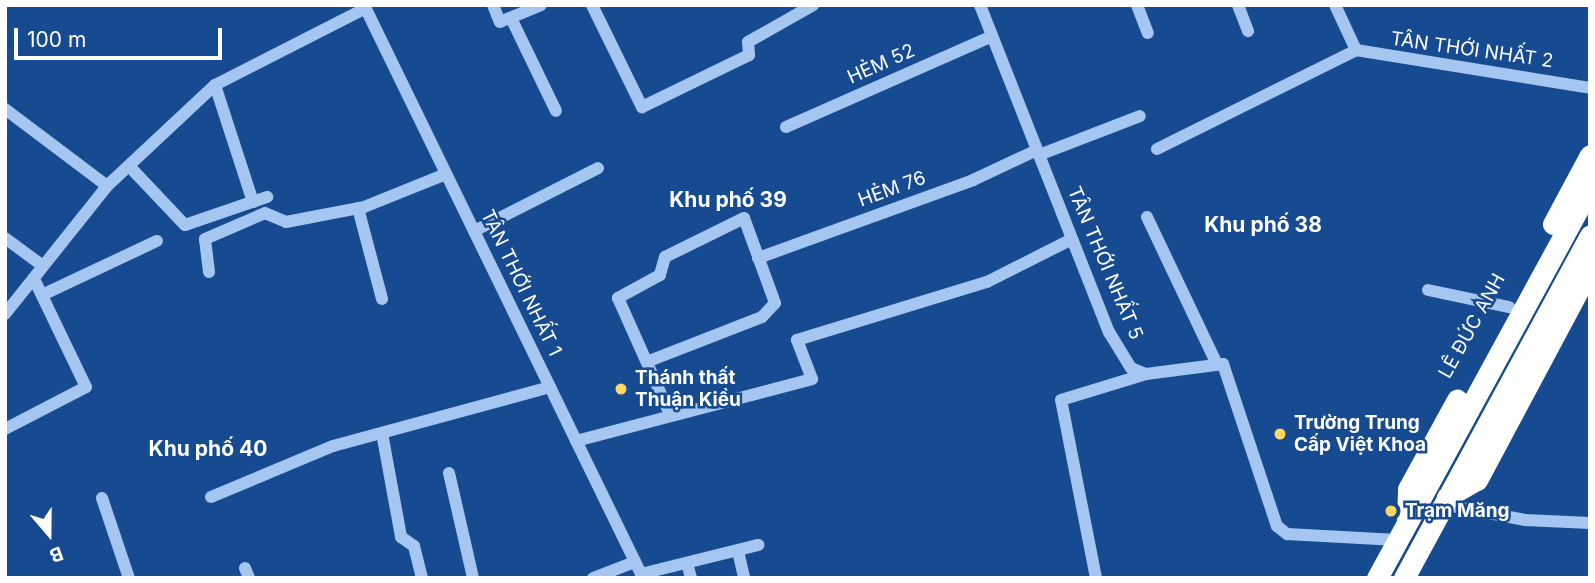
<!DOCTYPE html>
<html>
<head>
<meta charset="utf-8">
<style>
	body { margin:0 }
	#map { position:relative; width:1595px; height:583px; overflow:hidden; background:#174b91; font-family:Inter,sans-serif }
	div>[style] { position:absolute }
	.minor>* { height:12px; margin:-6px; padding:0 6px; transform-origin:6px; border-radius:6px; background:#a5c6f0 }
	.highway>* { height:21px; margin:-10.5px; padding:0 10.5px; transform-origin:10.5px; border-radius:10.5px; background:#fff }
	.dots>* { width:19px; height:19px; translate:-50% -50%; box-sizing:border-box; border:4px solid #174b91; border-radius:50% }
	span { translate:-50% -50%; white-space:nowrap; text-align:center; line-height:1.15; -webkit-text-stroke:5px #174b91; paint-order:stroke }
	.street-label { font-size:19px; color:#fff }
	.poi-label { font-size:19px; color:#fff; font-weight:700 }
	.left { translate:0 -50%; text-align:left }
	.neighbourhood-label { font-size:21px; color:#fff; font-weight:700 }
	.frame { position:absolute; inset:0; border:7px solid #fff; pointer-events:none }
	.north { position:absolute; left:14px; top:499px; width:70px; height:70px; -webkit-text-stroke:5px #174b91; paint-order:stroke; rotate:160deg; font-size:19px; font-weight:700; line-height:28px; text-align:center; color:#fff }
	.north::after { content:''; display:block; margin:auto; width:24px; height:32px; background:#fff; clip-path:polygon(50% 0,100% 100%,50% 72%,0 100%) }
	.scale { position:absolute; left:14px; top:28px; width:208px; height:32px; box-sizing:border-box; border:4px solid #fff; border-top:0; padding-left:9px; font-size:21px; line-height:24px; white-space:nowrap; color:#fff; -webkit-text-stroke:5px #174b91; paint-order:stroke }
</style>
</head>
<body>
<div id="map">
	<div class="minor">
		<div style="left:364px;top:5px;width:637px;rotate:64.04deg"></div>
		<div style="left:493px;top:5px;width:18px;rotate:68deg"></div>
		<div style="left:500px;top:22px;width:44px;rotate:-22.5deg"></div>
		<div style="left:592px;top:5px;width:114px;rotate:63.9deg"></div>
		<div style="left:642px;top:107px;width:119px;rotate:-25.9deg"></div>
		<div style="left:749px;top:55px;width:13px;rotate:-94deg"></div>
		<div style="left:748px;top:42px;width:75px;rotate:-29.6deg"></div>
		<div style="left:980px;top:5px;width:352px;rotate:68.5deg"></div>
		<div style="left:1109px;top:332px;width:42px;rotate:58.6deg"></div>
		<div style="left:1131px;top:368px;width:16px;rotate:22deg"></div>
		<div style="left:1146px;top:374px;width:78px;rotate:-7.4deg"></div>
		<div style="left:1223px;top:364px;width:171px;rotate:71.6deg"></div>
		<div style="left:1277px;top:526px;width:13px;rotate:39deg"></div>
		<div style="left:1287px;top:534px;width:110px;rotate:3.1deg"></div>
		<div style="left:1137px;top:5px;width:30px;rotate:69deg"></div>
		<div style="left:1238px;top:5px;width:28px;rotate:69deg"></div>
		<div style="left:1335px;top:5px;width:50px;rotate:65deg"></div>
		<div style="left:1356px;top:50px;width:237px;rotate:9.2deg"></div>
		<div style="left:511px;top:18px;width:103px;rotate:64.2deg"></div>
		<div style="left:215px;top:85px;width:123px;rotate:72deg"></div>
		<div style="left:5px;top:109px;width:128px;rotate:37deg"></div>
		<div style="left:786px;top:127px;width:225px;rotate:-23.8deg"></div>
		<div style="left:1157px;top:149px;width:222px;rotate:-26.4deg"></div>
		<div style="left:1039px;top:155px;width:108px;rotate:-21.1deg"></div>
		<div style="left:129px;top:166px;width:81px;rotate:46.5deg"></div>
		<div style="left:185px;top:225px;width:87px;rotate:-18.9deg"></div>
		<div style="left:358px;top:208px;width:94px;rotate:75.2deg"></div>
		<div style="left:1147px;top:217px;width:161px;rotate:64.6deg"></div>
		<div style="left:474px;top:231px;width:139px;rotate:-26.9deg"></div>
		<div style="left:5px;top:238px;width:47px;rotate:36.4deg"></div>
		<div style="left:758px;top:258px;width:229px;rotate:-19.9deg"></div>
		<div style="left:973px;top:180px;width:71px;rotate:-25.1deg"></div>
		<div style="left:209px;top:272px;width:33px;rotate:-97deg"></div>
		<div style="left:205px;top:239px;width:65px;rotate:-23.4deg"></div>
		<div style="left:265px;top:213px;width:23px;rotate:23deg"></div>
		<div style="left:286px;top:222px;width:79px;rotate:-10.9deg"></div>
		<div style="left:364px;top:207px;width:88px;rotate:-21.9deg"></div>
		<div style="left:1428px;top:290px;width:83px;rotate:11.9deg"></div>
		<div style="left:42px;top:295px;width:127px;rotate:-25.2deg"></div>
		<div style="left:5px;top:314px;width:164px;rotate:-51.4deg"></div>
		<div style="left:107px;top:186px;width:148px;rotate:-43.1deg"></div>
		<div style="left:215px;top:85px;width:169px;rotate:-27deg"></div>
		<div style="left:649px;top:361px;width:121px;rotate:-21.3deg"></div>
		<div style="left:762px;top:317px;width:19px;rotate:-47deg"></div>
		<div style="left:775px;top:303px;width:90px;rotate:-110deg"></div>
		<div style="left:744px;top:218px;width:88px;rotate:153.7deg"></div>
		<div style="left:665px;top:257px;width:19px;rotate:106deg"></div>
		<div style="left:660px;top:275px;width:48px;rotate:151.3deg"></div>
		<div style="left:618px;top:298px;width:127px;rotate:65.9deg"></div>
		<div style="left:5px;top:429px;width:91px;rotate:-27.4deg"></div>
		<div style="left:86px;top:387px;width:120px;rotate:-115.7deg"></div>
		<div style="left:382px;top:433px;width:106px;rotate:79.6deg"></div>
		<div style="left:401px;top:537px;width:16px;rotate:35deg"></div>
		<div style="left:414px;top:546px;width:33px;rotate:76deg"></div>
		<div style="left:576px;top:441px;width:244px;rotate:-14.7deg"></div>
		<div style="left:812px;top:379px;width:42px;rotate:-111deg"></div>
		<div style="left:797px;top:340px;width:199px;rotate:-17deg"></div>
		<div style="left:987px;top:282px;width:95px;rotate:-26.8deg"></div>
		<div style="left:449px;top:473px;width:108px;rotate:77.1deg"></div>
		<div style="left:211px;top:497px;width:132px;rotate:-22.7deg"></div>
		<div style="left:333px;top:446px;width:225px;rotate:-15.2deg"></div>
		<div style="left:102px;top:498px;width:84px;rotate:71.4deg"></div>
		<div style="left:1442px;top:504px;width:85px;rotate:10.9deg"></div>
		<div style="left:1525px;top:520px;width:65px;rotate:2.6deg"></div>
		<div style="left:738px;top:551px;width:28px;rotate:77deg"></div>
		<div style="left:687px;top:563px;width:16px;rotate:75deg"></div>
		<div style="left:245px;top:568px;width:11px;rotate:68deg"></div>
		<div style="left:641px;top:574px;width:121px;rotate:-13.9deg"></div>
		<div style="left:593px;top:578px;width:45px;rotate:-20.9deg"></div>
		<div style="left:1096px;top:578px;width:181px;rotate:-101.1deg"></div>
		<div style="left:1061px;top:400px;width:89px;rotate:-17deg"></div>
	</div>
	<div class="highway">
		<div style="left:1553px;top:224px;width:78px;rotate:-61.8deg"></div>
		<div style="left:1447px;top:497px;width:34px;rotate:-30deg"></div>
		<div style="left:1477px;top:480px;width:240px;rotate:-61.9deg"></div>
		<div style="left:1407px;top:520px;width:31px;rotate:-88deg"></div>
		<div style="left:1408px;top:489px;width:102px;rotate:-61.2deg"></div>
		<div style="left:1377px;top:578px;width:445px;rotate:-61.4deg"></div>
		<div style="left:1404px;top:578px;width:390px;rotate:-61.5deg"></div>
	</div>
	<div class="dots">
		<div style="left:621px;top:389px;background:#ffd564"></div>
		<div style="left:1280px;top:434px;background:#ffd564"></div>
		<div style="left:1391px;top:511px;background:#ffd564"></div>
	</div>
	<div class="street-label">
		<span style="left:1472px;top:50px;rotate:8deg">TÂN THỚI NHẤT 2</span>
		<span style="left:881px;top:64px;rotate:-24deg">HẺM 52</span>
		<span style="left:892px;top:189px;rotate:-20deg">HẺM 76</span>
		<span style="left:1105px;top:263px;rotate:67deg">TÂN THỚI NHẤT 5</span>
		<span style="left:521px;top:283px;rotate:64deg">TÂN THỚI NHẤT 1</span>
		<span style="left:1472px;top:326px;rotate:-61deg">LÊ ĐỨC ANH</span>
	</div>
	<div class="poi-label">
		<span class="left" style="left:635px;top:389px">Thánh thất<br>Thuận Kiều</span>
		<span class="left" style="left:1294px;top:434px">Trường Trung<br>Cấp Việt Khoa</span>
		<span class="left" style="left:1405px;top:511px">Trạm Măng</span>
	</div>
	<div class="neighbourhood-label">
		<span style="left:728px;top:200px">Khu phố 39</span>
		<span style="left:1263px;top:225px">Khu phố 38</span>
		<span style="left:208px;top:449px">Khu phố 40</span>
	</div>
	<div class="frame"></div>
	<div class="north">B</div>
	<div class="scale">100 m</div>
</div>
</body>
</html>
